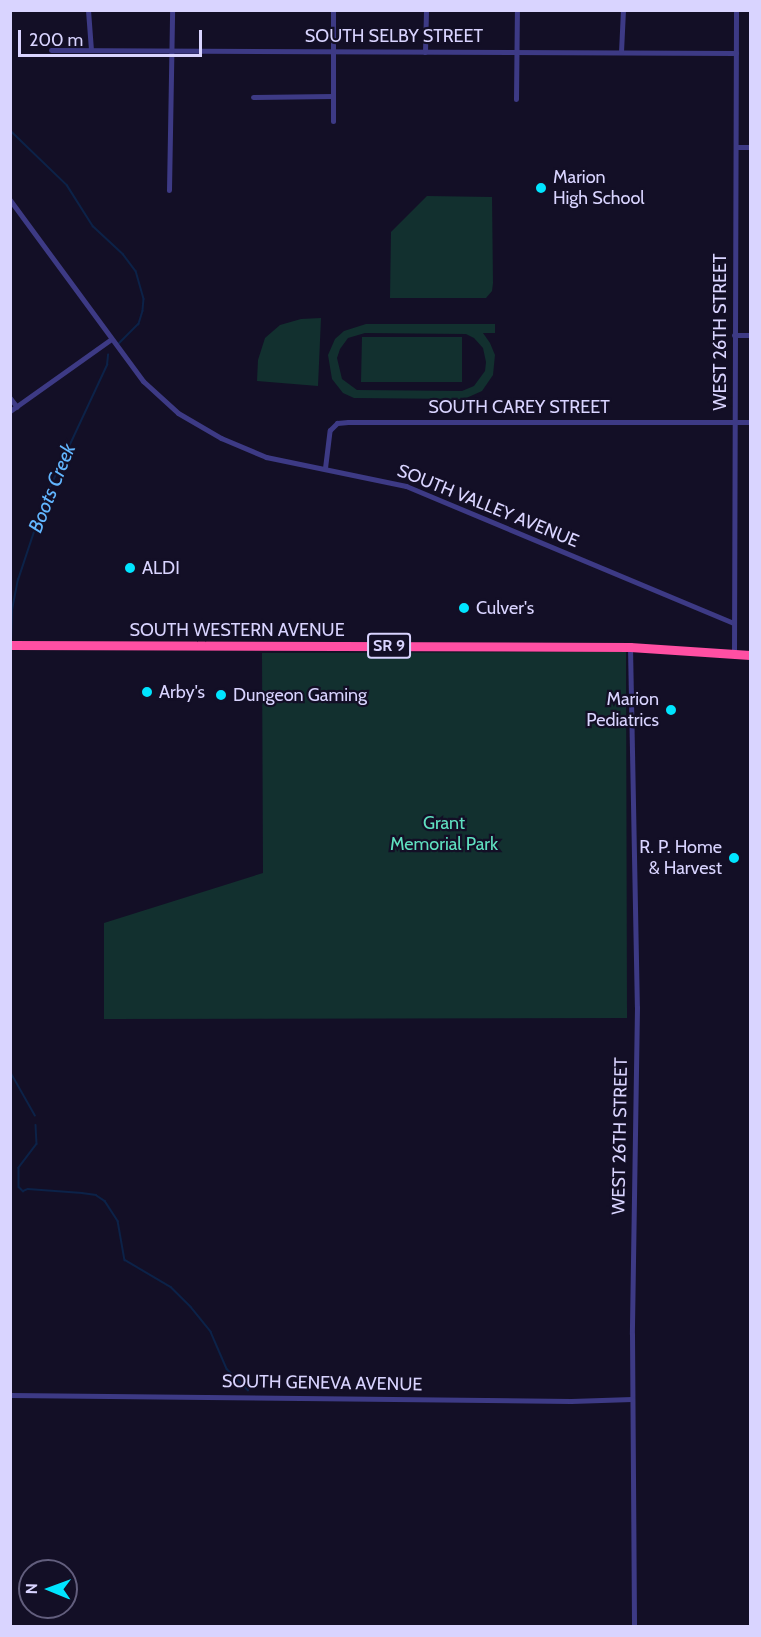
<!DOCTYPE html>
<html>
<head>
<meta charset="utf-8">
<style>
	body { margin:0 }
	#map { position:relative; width:761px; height:1637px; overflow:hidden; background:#130f26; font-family:Cabin,sans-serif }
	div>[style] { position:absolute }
	.green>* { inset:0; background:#12302f }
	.stream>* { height:1.5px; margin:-0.75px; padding:0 0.75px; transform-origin:0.75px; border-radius:0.75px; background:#0c2248 }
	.street>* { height:5px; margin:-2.5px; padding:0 2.5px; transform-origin:2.5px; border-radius:2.5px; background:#3d3a85 }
	.highway>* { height:9px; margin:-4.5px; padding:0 4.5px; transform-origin:4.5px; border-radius:4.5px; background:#ff4fa3 }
	.dots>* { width:16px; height:16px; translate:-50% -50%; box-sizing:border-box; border:3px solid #130f26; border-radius:50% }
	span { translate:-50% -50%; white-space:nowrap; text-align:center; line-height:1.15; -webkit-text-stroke:4.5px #130f26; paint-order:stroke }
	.shield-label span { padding:2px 4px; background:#130f26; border:2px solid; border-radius:4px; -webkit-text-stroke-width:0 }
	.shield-label { font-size:16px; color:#d9d4ff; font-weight:700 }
	.street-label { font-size:18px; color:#d9d4ff }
	.poi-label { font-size:18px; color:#d9d4ff }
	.left { translate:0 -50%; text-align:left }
	.right { translate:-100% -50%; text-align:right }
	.park-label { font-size:18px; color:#5fe0c0 }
	.water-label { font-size:20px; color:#62b6ff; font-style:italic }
	.frame { position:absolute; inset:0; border:12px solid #d9d4ff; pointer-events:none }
	.north { position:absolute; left:18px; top:1559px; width:60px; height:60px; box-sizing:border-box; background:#130f26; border:2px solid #625e7d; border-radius:50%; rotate:271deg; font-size:16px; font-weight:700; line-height:24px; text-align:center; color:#d9d4ff }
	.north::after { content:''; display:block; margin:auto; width:21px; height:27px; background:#00e5ff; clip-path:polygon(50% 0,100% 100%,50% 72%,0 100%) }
	.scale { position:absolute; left:18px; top:30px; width:184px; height:27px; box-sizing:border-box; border:3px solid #d9d4ff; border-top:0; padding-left:8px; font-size:18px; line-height:21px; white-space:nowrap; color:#d9d4ff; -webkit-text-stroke:4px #130f26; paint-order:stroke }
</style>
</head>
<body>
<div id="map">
	<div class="green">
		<div style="clip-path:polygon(427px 196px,492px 197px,493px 283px,492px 291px,486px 298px,390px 298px,391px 232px)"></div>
		<div style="clip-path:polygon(321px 318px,318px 386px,257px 381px,258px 360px,265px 338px,280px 325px,301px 319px)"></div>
		<div style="clip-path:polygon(evenodd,366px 324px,495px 324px,495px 333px,483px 333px,490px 343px,495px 355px,493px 375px,482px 391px,464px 399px,354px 398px,343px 393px,332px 379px,328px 355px,335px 339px,344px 331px,366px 324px,365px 333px,466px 334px,474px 338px,483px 348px,486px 362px,485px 371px,474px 386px,462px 391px,357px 390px,342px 379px,337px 358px,340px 349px,348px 338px,365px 333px)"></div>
		<div style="clip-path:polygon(362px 337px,462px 337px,462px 382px,361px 382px)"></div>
		<div style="clip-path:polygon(626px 652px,627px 1018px,104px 1019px,104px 923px,263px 873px,262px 653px)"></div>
	</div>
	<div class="stream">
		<div style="left:10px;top:130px;width:79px;rotate:44deg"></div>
		<div style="left:67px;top:185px;width:49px;rotate:57.6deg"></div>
		<div style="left:93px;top:226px;width:41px;rotate:43deg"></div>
		<div style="left:123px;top:254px;width:21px;rotate:53deg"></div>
		<div style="left:136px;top:271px;width:29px;rotate:74deg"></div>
		<div style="left:144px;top:299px;width:12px;rotate:95deg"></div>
		<div style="left:143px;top:311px;width:14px;rotate:107deg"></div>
		<div style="left:139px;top:324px;width:27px;rotate:135deg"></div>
		<div style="left:11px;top:640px;width:30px;rotate:-88deg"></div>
		<div style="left:12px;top:610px;width:31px;rotate:-79deg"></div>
		<div style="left:18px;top:580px;width:89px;rotate:-71.6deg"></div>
		<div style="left:46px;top:496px;width:145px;rotate:-65deg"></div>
		<div style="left:107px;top:365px;width:10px;rotate:-84deg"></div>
		<div style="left:10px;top:662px;width:14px;rotate:-86deg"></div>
		<div style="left:10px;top:1071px;width:51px;rotate:60.4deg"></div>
		<div style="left:36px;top:1125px;width:19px;rotate:87deg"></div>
		<div style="left:37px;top:1144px;width:30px;rotate:127deg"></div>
		<div style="left:19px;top:1168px;width:19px;rotate:90deg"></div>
		<div style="left:19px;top:1187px;width:6px;rotate:45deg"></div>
		<div style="left:23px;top:1191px;width:5px;rotate:-22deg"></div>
		<div style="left:28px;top:1189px;width:54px;rotate:4.2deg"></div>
		<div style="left:82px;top:1193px;width:14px;rotate:8deg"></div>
		<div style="left:96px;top:1195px;width:11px;rotate:34deg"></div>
		<div style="left:105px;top:1201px;width:24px;rotate:57deg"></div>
		<div style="left:118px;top:1221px;width:40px;rotate:80deg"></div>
		<div style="left:125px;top:1260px;width:53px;rotate:30.4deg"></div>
		<div style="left:171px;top:1287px;width:28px;rotate:45deg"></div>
		<div style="left:191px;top:1307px;width:32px;rotate:51deg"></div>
		<div style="left:211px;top:1332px;width:40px;rotate:66.6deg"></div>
		<div style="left:227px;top:1369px;width:30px;rotate:45deg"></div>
	</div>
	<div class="street">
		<div style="left:88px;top:10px;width:40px;rotate:85.7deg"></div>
		<div style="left:51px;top:50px;width:685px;rotate:0.25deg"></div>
		<div style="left:425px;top:52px;width:42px;rotate:-88.6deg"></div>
		<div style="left:621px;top:52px;width:42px;rotate:-87.3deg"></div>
		<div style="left:253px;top:97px;width:80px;rotate:-0.7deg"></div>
		<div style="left:516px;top:99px;width:89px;rotate:-89.4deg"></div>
		<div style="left:333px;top:121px;width:111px;rotate:-90deg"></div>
		<div style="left:736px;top:147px;width:14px"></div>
		<div style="left:169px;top:190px;width:180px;rotate:-89deg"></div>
		<div style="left:10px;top:200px;width:225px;rotate:53.7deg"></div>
		<div style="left:143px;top:381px;width:47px;rotate:42.4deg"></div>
		<div style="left:178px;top:413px;width:50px;rotate:30.2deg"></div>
		<div style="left:221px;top:438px;width:49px;rotate:22.9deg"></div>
		<div style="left:266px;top:457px;width:143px;rotate:11.7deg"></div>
		<div style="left:406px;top:486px;width:355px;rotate:22.7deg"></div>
		<div style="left:734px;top:335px;width:16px"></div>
		<div style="left:10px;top:398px;width:11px;rotate:52deg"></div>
		<div style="left:10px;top:411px;width:123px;rotate:-35.4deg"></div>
		<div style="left:325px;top:468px;width:38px;rotate:-83deg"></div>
		<div style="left:330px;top:430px;width:10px;rotate:-45deg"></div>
		<div style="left:337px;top:423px;width:11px;rotate:-5deg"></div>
		<div style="left:348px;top:422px;width:402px"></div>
		<div style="left:630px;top:647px;width:360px;rotate:88.9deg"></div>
		<div style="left:637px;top:1007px;width:327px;rotate:90.9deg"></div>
		<div style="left:632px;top:1334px;width:292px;rotate:89.6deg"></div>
		<div style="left:734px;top:654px;width:644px;rotate:-89.82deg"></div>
		<div style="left:10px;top:1395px;width:561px;rotate:0.61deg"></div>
		<div style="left:571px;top:1401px;width:61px;rotate:-1.9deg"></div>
	</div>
	<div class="highway">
		<div style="left:10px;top:645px;width:620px;rotate:0.18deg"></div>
		<div style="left:630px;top:647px;width:120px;rotate:3.8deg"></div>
	</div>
	<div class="dots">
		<div style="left:541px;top:188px;background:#00e5ff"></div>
		<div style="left:130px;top:568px;background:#00e5ff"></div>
		<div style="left:464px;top:608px;background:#00e5ff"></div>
		<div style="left:147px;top:692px;background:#00e5ff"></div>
		<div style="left:221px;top:695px;background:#00e5ff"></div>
		<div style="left:671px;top:710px;background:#00e5ff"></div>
		<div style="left:734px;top:858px;background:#00e5ff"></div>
	</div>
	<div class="shield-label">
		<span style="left:389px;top:646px">SR 9</span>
	</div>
	<div class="street-label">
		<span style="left:394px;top:36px">SOUTH SELBY STREET</span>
		<span style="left:720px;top:332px;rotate:-90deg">WEST 26TH STREET</span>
		<span style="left:519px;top:407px">SOUTH CAREY STREET</span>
		<span style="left:488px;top:506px;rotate:22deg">SOUTH VALLEY AVENUE</span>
		<span style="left:237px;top:630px">SOUTH WESTERN AVENUE</span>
		<span style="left:620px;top:1136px;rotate:-89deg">WEST 26TH STREET</span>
		<span style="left:322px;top:1383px;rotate:1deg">SOUTH GENEVA AVENUE</span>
	</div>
	<div class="poi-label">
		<span class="left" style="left:553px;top:188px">Marion<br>High School</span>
		<span class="left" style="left:142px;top:568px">ALDI</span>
		<span class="left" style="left:476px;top:608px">Culver's</span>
		<span class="left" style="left:159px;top:692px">Arby's</span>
		<span class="left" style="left:233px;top:695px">Dungeon Gaming</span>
		<span class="right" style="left:659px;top:710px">Marion<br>Pediatrics</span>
		<span class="right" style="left:722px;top:858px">R. P. Home<br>&amp; Harvest</span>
	</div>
	<div class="park-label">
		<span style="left:444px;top:834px">Grant<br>Memorial Park</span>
	</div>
	<div class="water-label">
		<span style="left:52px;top:488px;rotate:-68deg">Boots Creek</span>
	</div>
	<div class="frame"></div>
	<div class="north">N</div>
	<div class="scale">200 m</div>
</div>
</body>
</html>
